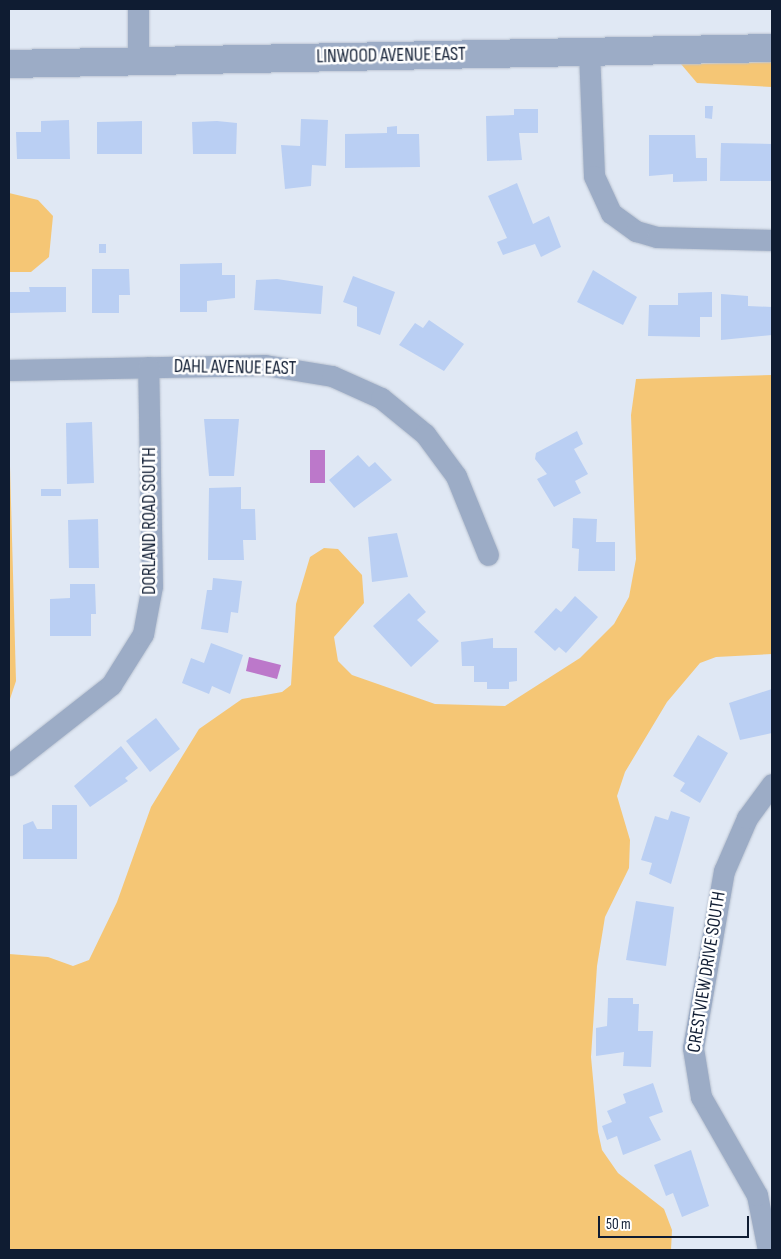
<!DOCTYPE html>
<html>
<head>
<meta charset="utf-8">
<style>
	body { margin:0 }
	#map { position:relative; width:781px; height:1259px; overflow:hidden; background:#e0e8f4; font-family:"Sofia Sans Condensed",sans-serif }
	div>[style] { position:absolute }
	.green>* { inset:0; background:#f5c675 }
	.water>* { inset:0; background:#bc78ca }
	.building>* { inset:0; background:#bacff3 }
	.roads { filter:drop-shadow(0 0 1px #bac3d1) drop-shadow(0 0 1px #bac3d1) }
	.minor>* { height:21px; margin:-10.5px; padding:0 10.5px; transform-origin:10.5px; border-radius:10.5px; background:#9cacc6 }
	.tertiary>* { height:28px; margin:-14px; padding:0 14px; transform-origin:14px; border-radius:14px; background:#9cacc6 }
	span { translate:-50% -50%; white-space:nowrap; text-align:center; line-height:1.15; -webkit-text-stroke:5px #fff; paint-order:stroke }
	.street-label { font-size:19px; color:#0f1c32 }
	.frame { position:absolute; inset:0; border:10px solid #0f1c32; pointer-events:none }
	.scale { position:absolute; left:598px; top:1216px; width:151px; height:22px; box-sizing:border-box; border:2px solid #0f1c32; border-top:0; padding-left:6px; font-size:15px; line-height:18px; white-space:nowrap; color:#0f1c32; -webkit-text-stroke:4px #fff; paint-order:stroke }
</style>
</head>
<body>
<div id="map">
	<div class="green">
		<div style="clip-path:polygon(772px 62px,772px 87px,697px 83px,681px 64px)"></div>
		<div style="clip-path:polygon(9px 193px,38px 200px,53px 216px,49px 257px,31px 272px,9px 272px)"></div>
		<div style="clip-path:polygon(772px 375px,772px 654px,716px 657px,700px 663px,667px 702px,625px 772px,617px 796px,630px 840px,629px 868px,605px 917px,597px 966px,591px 1057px,598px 1132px,602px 1150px,618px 1173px,664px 1209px,672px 1230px,671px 1250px,9px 1250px,9px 954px,48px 957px,73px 966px,89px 960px,117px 902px,151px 807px,199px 729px,242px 699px,282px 692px,291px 685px,296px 604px,310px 557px,324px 548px,338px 549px,362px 575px,364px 603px,334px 637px,338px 661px,352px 675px,435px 704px,505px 706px,580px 658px,614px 624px,629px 597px,636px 559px,631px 415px,636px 379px)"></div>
		<div style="clip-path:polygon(9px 430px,16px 681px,9px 702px)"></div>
	</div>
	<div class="water">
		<div style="clip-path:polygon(310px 450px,325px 450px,325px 483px,310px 483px)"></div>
		<div style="clip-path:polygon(249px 657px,281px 665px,277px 679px,246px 671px)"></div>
	</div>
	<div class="building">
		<div style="clip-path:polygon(705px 106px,713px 106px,712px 119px,705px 118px)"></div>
		<div style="clip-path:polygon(514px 109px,538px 109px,538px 133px,519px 133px,522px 160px,487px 161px,486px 116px,514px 115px)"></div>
		<div style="clip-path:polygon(301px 119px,328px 120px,326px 166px,312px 165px,311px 186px,285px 189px,281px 145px,300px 146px)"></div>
		<div style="clip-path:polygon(69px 120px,70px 159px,17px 159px,16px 132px,41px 132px,41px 121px)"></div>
		<div style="clip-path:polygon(142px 121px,142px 154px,97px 154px,97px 122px)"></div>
		<div style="clip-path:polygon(217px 121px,237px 123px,236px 154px,193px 154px,192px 122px)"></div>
		<div style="clip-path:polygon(397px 126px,397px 134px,419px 134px,420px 167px,345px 168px,345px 134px,387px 133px,387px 127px)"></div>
		<div style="clip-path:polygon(649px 135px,695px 135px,696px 158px,707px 158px,707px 181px,673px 182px,673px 174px,649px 176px)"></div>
		<div style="clip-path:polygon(721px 143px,772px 144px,772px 181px,720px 181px)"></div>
		<div style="clip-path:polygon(517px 183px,533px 224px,549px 216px,561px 247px,541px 257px,535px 244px,503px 255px,497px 242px,507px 238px,488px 196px)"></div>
		<div style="clip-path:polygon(99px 244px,106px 244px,106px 253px,99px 253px)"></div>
		<div style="clip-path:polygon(222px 263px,222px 275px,235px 275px,235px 298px,207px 301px,207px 312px,180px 312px,180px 264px)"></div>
		<div style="clip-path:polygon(92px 269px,129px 269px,130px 295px,119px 295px,119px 313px,92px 313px)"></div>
		<div style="clip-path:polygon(593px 270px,637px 297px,623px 325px,577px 302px)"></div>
		<div style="clip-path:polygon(353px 276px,395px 292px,380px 335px,357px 326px,357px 307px,343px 302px)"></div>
		<div style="clip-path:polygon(277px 279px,323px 286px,321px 314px,254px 310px,256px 280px)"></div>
		<div style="clip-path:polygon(29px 287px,66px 287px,66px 312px,10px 313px,9px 292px,30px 292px)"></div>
		<div style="clip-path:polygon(712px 292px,712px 317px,700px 317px,700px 337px,648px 336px,649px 305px,678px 305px,678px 293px)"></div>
		<div style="clip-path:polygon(721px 294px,748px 296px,748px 306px,772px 307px,772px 335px,721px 340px)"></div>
		<div style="clip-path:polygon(429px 320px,464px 344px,444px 371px,399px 345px,415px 323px,423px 328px)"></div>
		<div style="clip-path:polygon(204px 419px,239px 419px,234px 476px,209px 476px)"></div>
		<div style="clip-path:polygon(92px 422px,94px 483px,67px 484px,66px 423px)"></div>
		<div style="clip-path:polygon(577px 431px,583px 444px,574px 449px,588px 474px,575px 481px,581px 493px,554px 507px,537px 479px,547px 474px,535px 459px,536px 453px)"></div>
		<div style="clip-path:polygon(358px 455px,369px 467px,375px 462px,392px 480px,354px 508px,329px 480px)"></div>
		<div style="clip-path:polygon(241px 487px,241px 509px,255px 509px,256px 540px,243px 540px,244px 560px,208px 560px,209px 488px)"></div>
		<div style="clip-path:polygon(41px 489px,61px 489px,61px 496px,41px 496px)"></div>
		<div style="clip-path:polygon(573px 518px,597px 519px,596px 542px,615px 542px,615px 571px,578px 571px,579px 549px,572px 548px)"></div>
		<div style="clip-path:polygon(98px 519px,99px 568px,69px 568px,68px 520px)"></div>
		<div style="clip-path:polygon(397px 533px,408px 577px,372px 582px,368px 537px)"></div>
		<div style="clip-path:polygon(213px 578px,242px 581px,238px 613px,231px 612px,228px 633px,201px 629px,207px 590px,212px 590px)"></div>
		<div style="clip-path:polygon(70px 584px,95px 584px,96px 614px,91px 614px,91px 636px,50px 636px,50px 599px,70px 598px)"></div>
		<div style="clip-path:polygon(409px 593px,426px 612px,417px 620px,439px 641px,411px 667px,373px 626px)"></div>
		<div style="clip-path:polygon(575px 596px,598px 617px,566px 653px,559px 647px,555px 651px,534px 632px,556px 608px,561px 612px)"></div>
		<div style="clip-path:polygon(493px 638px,493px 648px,517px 648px,517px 681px,509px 682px,509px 689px,487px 689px,487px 682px,474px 682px,474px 666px,462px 666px,461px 642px)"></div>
		<div style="clip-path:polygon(211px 643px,243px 655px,230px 694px,212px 686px,209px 694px,182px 683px,191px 658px,204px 663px)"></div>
		<div style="clip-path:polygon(772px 689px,772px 733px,740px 740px,729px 703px)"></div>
		<div style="clip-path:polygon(156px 718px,180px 749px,150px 772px,126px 741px)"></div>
		<div style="clip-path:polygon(698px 735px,728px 753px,700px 803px,680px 791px,685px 783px,673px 776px)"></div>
		<div style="clip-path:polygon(121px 746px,138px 768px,125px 778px,128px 781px,90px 807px,74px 786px)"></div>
		<div style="clip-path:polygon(52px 805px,77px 805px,77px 859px,23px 859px,23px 825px,33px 821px,37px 829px,52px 829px)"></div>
		<div style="clip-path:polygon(671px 811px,690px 817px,671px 884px,649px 874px,652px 863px,641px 860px,655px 816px,668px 820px)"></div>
		<div style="clip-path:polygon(636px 901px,674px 907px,666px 966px,626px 960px)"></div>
		<div style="clip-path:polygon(608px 998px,633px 998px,633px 1004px,639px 1004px,638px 1031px,653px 1031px,651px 1067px,623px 1066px,624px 1052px,596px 1056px,596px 1028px,607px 1026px)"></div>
		<div style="clip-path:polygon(653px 1083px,663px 1112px,649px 1117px,661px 1140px,623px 1155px,617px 1136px,607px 1140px,602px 1126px,612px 1122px,607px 1111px,626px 1103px,623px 1094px)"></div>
		<div style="clip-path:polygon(691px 1150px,709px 1206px,682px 1217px,673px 1193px,666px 1196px,654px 1165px)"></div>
	</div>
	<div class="roads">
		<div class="minor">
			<div style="left:589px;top:51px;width:125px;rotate:87.7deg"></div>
			<div style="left:594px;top:176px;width:41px;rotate:65.3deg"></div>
			<div style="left:611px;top:213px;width:31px;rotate:36deg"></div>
			<div style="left:636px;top:231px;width:22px;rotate:16deg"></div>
			<div style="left:657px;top:237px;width:115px;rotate:1.5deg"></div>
			<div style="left:138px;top:61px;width:52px;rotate:-90deg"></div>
			<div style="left:9px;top:370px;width:256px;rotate:-1.1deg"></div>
			<div style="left:265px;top:365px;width:68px;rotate:9.3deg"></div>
			<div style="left:332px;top:376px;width:54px;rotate:24.2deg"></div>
			<div style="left:381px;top:398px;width:57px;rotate:39.3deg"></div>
			<div style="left:425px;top:434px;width:52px;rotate:53.6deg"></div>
			<div style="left:456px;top:476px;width:85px;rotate:67.9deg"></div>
			<div style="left:9px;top:765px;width:130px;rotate:-38.1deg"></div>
			<div style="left:111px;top:685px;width:60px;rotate:-57.9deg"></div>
			<div style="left:143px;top:634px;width:49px;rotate:-79.4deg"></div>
			<div style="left:152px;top:586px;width:219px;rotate:-91deg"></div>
			<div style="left:768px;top:1250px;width:56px;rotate:-101.3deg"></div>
			<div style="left:757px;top:1195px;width:113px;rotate:-119.7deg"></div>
			<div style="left:701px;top:1097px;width:50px;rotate:-99.3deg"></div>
			<div style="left:693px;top:1048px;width:180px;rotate:-80.1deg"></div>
			<div style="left:724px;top:871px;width:58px;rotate:-66.5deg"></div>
			<div style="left:747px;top:818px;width:42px;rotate:-53.7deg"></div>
		</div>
		<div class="tertiary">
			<div style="left:9px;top:64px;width:763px;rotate:-1.2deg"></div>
		</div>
	</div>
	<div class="street-label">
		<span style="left:391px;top:56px;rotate:-1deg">LINWOOD AVENUE EAST</span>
		<span style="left:235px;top:368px;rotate:1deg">DAHL AVENUE EAST</span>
		<span style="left:150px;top:521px;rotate:-90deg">DORLAND ROAD SOUTH</span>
		<span style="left:707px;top:972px;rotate:-81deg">CRESTVIEW DRIVE SOUTH</span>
	</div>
	<div class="frame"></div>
	<div class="scale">50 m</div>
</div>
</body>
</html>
